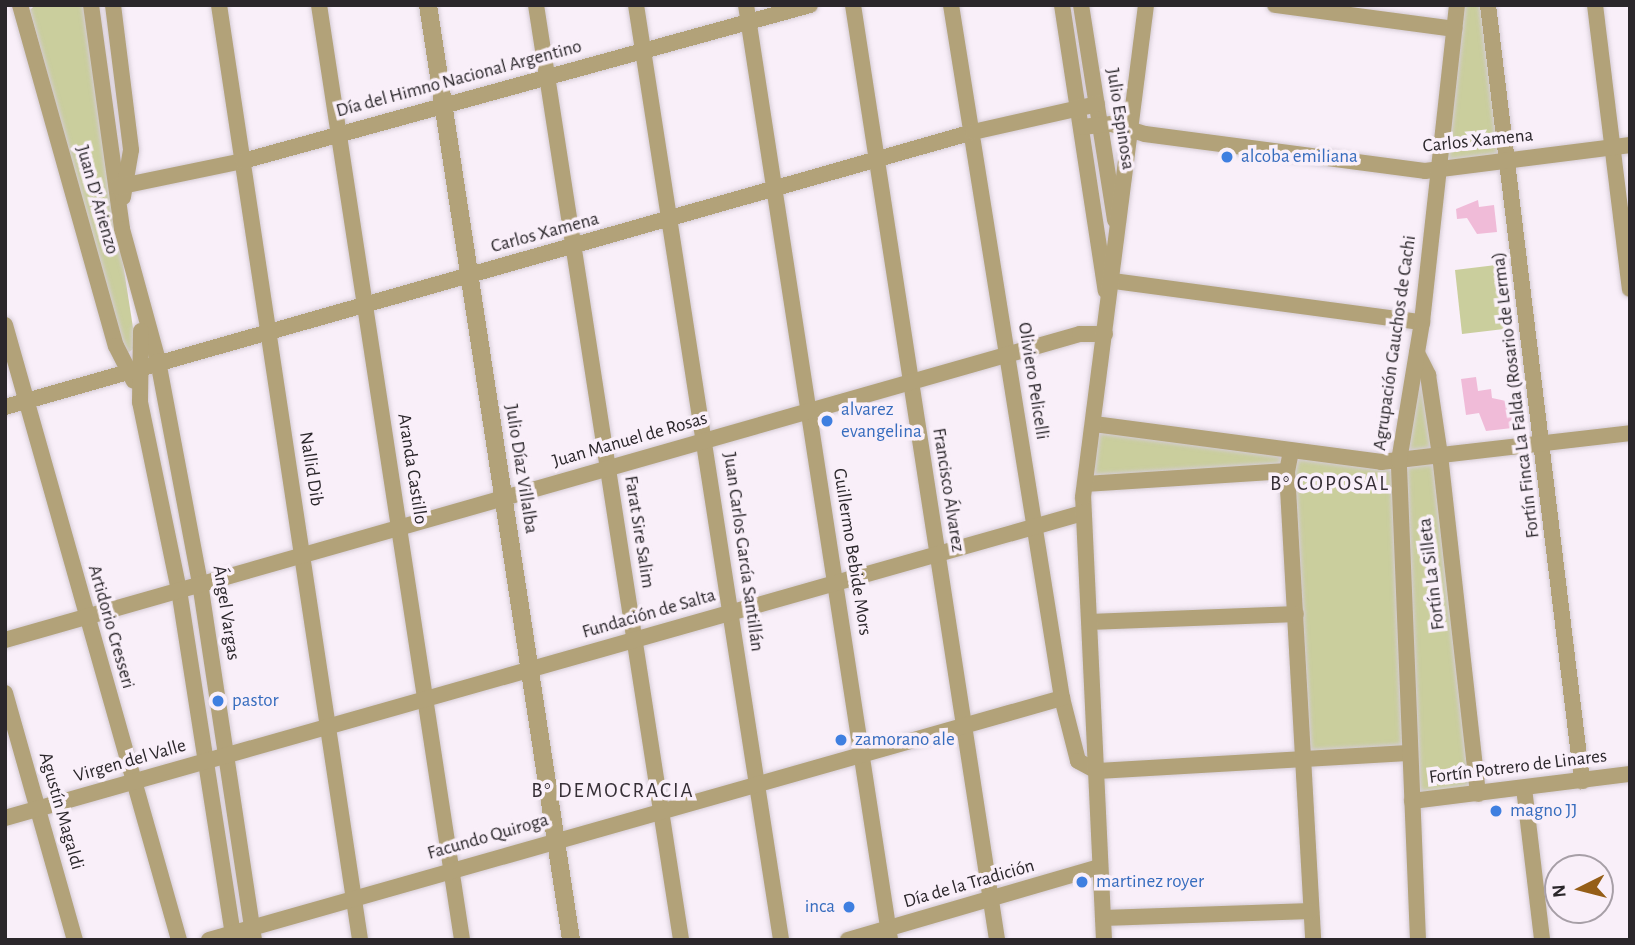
<!DOCTYPE html>
<html>
<head>
<meta charset="utf-8">
<style>
	body { margin:0 }
	#map { position:relative; width:1635px; height:945px; overflow:hidden; background:#f9eff9; font-family:"Alegreya Sans",sans-serif }
	div>[style] { position:absolute }
	.green>* { inset:0; background:#cace9d }
	.building>* { inset:0; background:#f0bbd8 }
	.roads { filter:drop-shadow(0 0 2px #d4cbd4) drop-shadow(0 0 2px #d4cbd4) }
	.minor>* { height:16px; margin:-8px; padding:0 8px; transform-origin:8px; border-radius:8px; background:#b2a279 }
	.tertiary>* { height:18px; margin:-9px; padding:0 9px; transform-origin:9px; border-radius:9px; background:#b2a279 }
	.dots>* { width:19px; height:19px; translate:-50% -50%; box-sizing:border-box; border:4px solid #f9eff9; border-radius:50% }
	span { translate:-50% -50%; white-space:nowrap; text-align:center; line-height:1.15; -webkit-text-stroke:7px #f9eff9; paint-order:stroke }
	.street-label { font-size:19px; color:#2b272b }
	.shop-label { font-size:19px; color:#366cbe }
	.left { translate:0 -50%; text-align:left }
	.right { translate:-100% -50%; text-align:right }
	.neighbourhood-label { font-size:21px; color:#352e35; letter-spacing:2px }
	.frame { position:absolute; inset:0; border:7px solid #2b272b; pointer-events:none }
	.north { position:absolute; left:1544px; top:854px; width:70px; height:70px; box-sizing:border-box; background:#f9eff9; border:2px solid #a79fa7; border-radius:50%; rotate:264deg; font-size:19px; font-weight:700; line-height:28px; text-align:center; color:#2b272b }
	.north::after { content:''; display:block; margin:auto; width:24px; height:32px; background:#955e18; clip-path:polygon(50% 0,100% 100%,50% 72%,0 100%) }
</style>
</head>
<body>
<div id="map">
	<div class="green">
		<div style="clip-path:polygon(35px 5px,83px 5px,136px 347px,125px 355px,30px 10px)"></div>
		<div style="clip-path:polygon(1457px 5px,1487px 5px,1509px 160px,1440px 170px)"></div>
		<div style="clip-path:polygon(1496px 265px,1504px 329px,1462px 334px,1455px 270px)"></div>
		<div style="clip-path:polygon(1417px 353px,1428px 375px,1478px 794px,1412px 801px,1408px 753px,1304px 759px,1287px 471px,1085px 484px,1094px 424px,1398px 461px)"></div>
	</div>
	<div class="building">
		<div style="clip-path:polygon(1478px 200px,1479px 207px,1494px 205px,1497px 232px,1477px 234px,1467px 218px,1457px 219px,1456px 209px)"></div>
		<div style="clip-path:polygon(1476px 377px,1478px 391px,1491px 389px,1492px 398px,1506px 401px,1508px 415px,1519px 413px,1521px 427px,1486px 431px,1479px 413px,1466px 415px,1461px 379px)"></div>
	</div>
	<div class="roads">
		<div class="minor">
			<div style="left:20px;top:5px;width:354px;rotate:74.3deg"></div>
			<div style="left:116px;top:346px;width:39px;rotate:63deg"></div>
			<div style="left:91px;top:5px;width:226px;rotate:82.1deg"></div>
			<div style="left:122px;top:229px;width:137px;rotate:74.7deg"></div>
			<div style="left:158px;top:361px;width:226px;rotate:79.3deg"></div>
			<div style="left:200px;top:583px;width:361px;rotate:81.4deg"></div>
			<div style="left:113px;top:5px;width:146px;rotate:82.9deg"></div>
			<div style="left:131px;top:150px;width:48px;rotate:99.7deg"></div>
			<div style="left:219px;top:5px;width:946px;rotate:81.42deg"></div>
			<div style="left:319px;top:5px;width:946px;rotate:81.3deg"></div>
			<div style="left:536px;top:5px;width:946px;rotate:81.18deg"></div>
			<div style="left:636px;top:5px;width:946px;rotate:81.18deg"></div>
			<div style="left:746px;top:5px;width:946px;rotate:81.24deg"></div>
			<div style="left:853px;top:5px;width:946px;rotate:81.24deg"></div>
			<div style="left:951px;top:5px;width:702px;rotate:80.9deg"></div>
			<div style="left:1062px;top:698px;width:65px;rotate:75.7deg"></div>
			<div style="left:1078px;top:761px;width:21px;rotate:28deg"></div>
			<div style="left:1097px;top:771px;width:312px;rotate:-3.3deg"></div>
			<div style="left:1062px;top:5px;width:289px;rotate:81.3deg"></div>
			<div style="left:1081px;top:5px;width:218px;rotate:81deg"></div>
			<div style="left:1275px;top:5px;width:181px;rotate:7.6deg"></div>
			<div style="left:1488px;top:5px;width:782px;rotate:83.09deg"></div>
			<div style="left:1595px;top:5px;width:286px;rotate:83deg"></div>
			<div style="left:1082px;top:127px;width:30px;rotate:-6deg"></div>
			<div style="left:1112px;top:124px;width:34px;rotate:17deg"></div>
			<div style="left:1145px;top:134px;width:282px;rotate:7.5deg"></div>
			<div style="left:1425px;top:171px;width:207px;rotate:-7.2deg"></div>
			<div style="left:117px;top:187px;width:129px;rotate:-11.7deg"></div>
			<div style="left:243px;top:161px;width:588px;rotate:-15.38deg"></div>
			<div style="left:1113px;top:281px;width:312px;rotate:7.6deg"></div>
			<div style="left:5px;top:325px;width:639px;rotate:74.2deg"></div>
			<div style="left:141px;top:331px;width:71px;rotate:90.8deg"></div>
			<div style="left:140px;top:402px;width:192px;rotate:78.3deg"></div>
			<div style="left:179px;top:590px;width:354px;rotate:81.1deg"></div>
			<div style="left:1417px;top:353px;width:25px;rotate:63deg"></div>
			<div style="left:1428px;top:375px;width:81px;rotate:81.5deg"></div>
			<div style="left:1440px;top:455px;width:341px;rotate:83.6deg"></div>
			<div style="left:5px;top:407px;width:1006px;rotate:-15.86deg"></div>
			<div style="left:973px;top:132px;width:127px;rotate:-12.7deg"></div>
			<div style="left:1094px;top:424px;width:290px;rotate:7.5deg"></div>
			<div style="left:1381px;top:462px;width:251px;rotate:-6.6deg"></div>
			<div style="left:1291px;top:451px;width:20px;rotate:101deg"></div>
			<div style="left:1287px;top:471px;width:470px;rotate:86.8deg"></div>
			<div style="left:1085px;top:484px;width:202px;rotate:-3.7deg"></div>
			<div style="left:1090px;top:622px;width:206px;rotate:-2.2deg"></div>
			<div style="left:5px;top:640px;width:1118px;rotate:-15.89deg"></div>
			<div style="left:1080px;top:334px;width:25px"></div>
			<div style="left:5px;top:693px;width:257px;rotate:74.2deg"></div>
			<div style="left:1524px;top:788px;width:153px;rotate:83.2deg"></div>
			<div style="left:1412px;top:801px;width:220px;rotate:-7.1deg"></div>
			<div style="left:5px;top:818px;width:1120px;rotate:-15.8deg"></div>
			<div style="left:1103px;top:918px;width:208px;rotate:-1.9deg"></div>
			<div style="left:209px;top:940px;width:887px;rotate:-15.84deg"></div>
			<div style="left:848px;top:940px;width:262px;rotate:-16.2deg"></div>
			<div style="left:1104px;top:940px;width:443px;rotate:-92.7deg"></div>
			<div style="left:1083px;top:497px;width:496px;rotate:-82.7deg"></div>
			<div style="left:1418px;top:940px;width:479px;rotate:-92.3deg"></div>
			<div style="left:1399px;top:461px;width:141px;rotate:-80.6deg"></div>
			<div style="left:1422px;top:322px;width:319px;rotate:-83.7deg"></div>
		</div>
		<div class="tertiary">
			<div style="left:428px;top:5px;width:946px;rotate:81.3deg"></div>
		</div>
	</div>
	<div class="dots">
		<div style="left:1227px;top:157px;background:#3f7fe0"></div>
		<div style="left:827px;top:421px;background:#3f7fe0"></div>
		<div style="left:218px;top:701px;background:#3f7fe0"></div>
		<div style="left:841px;top:740px;background:#3f7fe0"></div>
		<div style="left:1496px;top:811px;background:#3f7fe0"></div>
		<div style="left:1082px;top:882px;background:#3f7fe0"></div>
		<div style="left:849px;top:907px;background:#3f7fe0"></div>
	</div>
	<div class="street-label">
		<span style="left:459px;top:79px;rotate:-15deg">Día del Himno Nacional Argentino</span>
		<span style="left:1120px;top:119px;rotate:81deg">Julio Espinosa</span>
		<span style="left:1478px;top:141px;rotate:-6deg">Carlos Xamena</span>
		<span style="left:97px;top:200px;rotate:74deg">Juan D' Arienzo</span>
		<span style="left:545px;top:233px;rotate:-15deg">Carlos Xamena</span>
		<span style="left:1395px;top:343px;rotate:-82deg">Agrupación Gauchos de Cachi</span>
		<span style="left:1033px;top:381px;rotate:81deg">Oliviero Pelicelli</span>
		<span style="left:1516px;top:395px;rotate:-97deg">Fortín Finca La Falda (Rosario de Lerma)</span>
		<span style="left:630px;top:440px;rotate:-16deg">Juan Manuel de Rosas</span>
		<span style="left:311px;top:469px;rotate:81deg">Nallid Dib</span>
		<span style="left:412px;top:469px;rotate:81deg">Aranda Castillo</span>
		<span style="left:521px;top:469px;rotate:81deg">Julio Díaz Villalba</span>
		<span style="left:948px;top:490px;rotate:81deg">Francisco Álvarez</span>
		<span style="left:639px;top:532px;rotate:81deg">Farat Sire Salim</span>
		<span style="left:743px;top:552px;rotate:82deg">Juan Carlos García Santillán</span>
		<span style="left:852px;top:552px;rotate:81deg">Guillermo Bebide Mors</span>
		<span style="left:1432px;top:574px;rotate:-97deg">Fortín La Silleta</span>
		<span style="left:226px;top:613px;rotate:81deg">Ángel Vargas</span>
		<span style="left:649px;top:614px;rotate:-16deg">Fundación de Salta</span>
		<span style="left:111px;top:627px;rotate:74deg">Artidorio Cresseri</span>
		<span style="left:130px;top:761px;rotate:-16deg">Virgen del Valle</span>
		<span style="left:1518px;top:767px;rotate:-7deg">Fortín Potrero de Linares</span>
		<span style="left:61px;top:811px;rotate:74deg">Agustín Magaldi</span>
		<span style="left:488px;top:837px;rotate:-16deg">Facundo Quiroga</span>
		<span style="left:969px;top:884px;rotate:-16deg">Día de la Tradición</span>
	</div>
	<div class="shop-label">
		<span class="left" style="left:1241px;top:157px">alcoba emiliana</span>
		<span class="left" style="left:841px;top:421px">alvarez<br>evangelina</span>
		<span class="left" style="left:232px;top:701px">pastor</span>
		<span class="left" style="left:855px;top:740px">zamorano ale</span>
		<span class="left" style="left:1510px;top:811px">magno JJ</span>
		<span class="left" style="left:1096px;top:882px">martinez royer</span>
		<span class="right" style="left:835px;top:907px">inca</span>
	</div>
	<div class="neighbourhood-label">
		<span style="left:1330px;top:484px">B° COPOSAL</span>
		<span style="left:613px;top:791px">B° DEMOCRACIA</span>
	</div>
	<div class="frame"></div>
	<div class="north">N</div>
</div>
</body>
</html>
